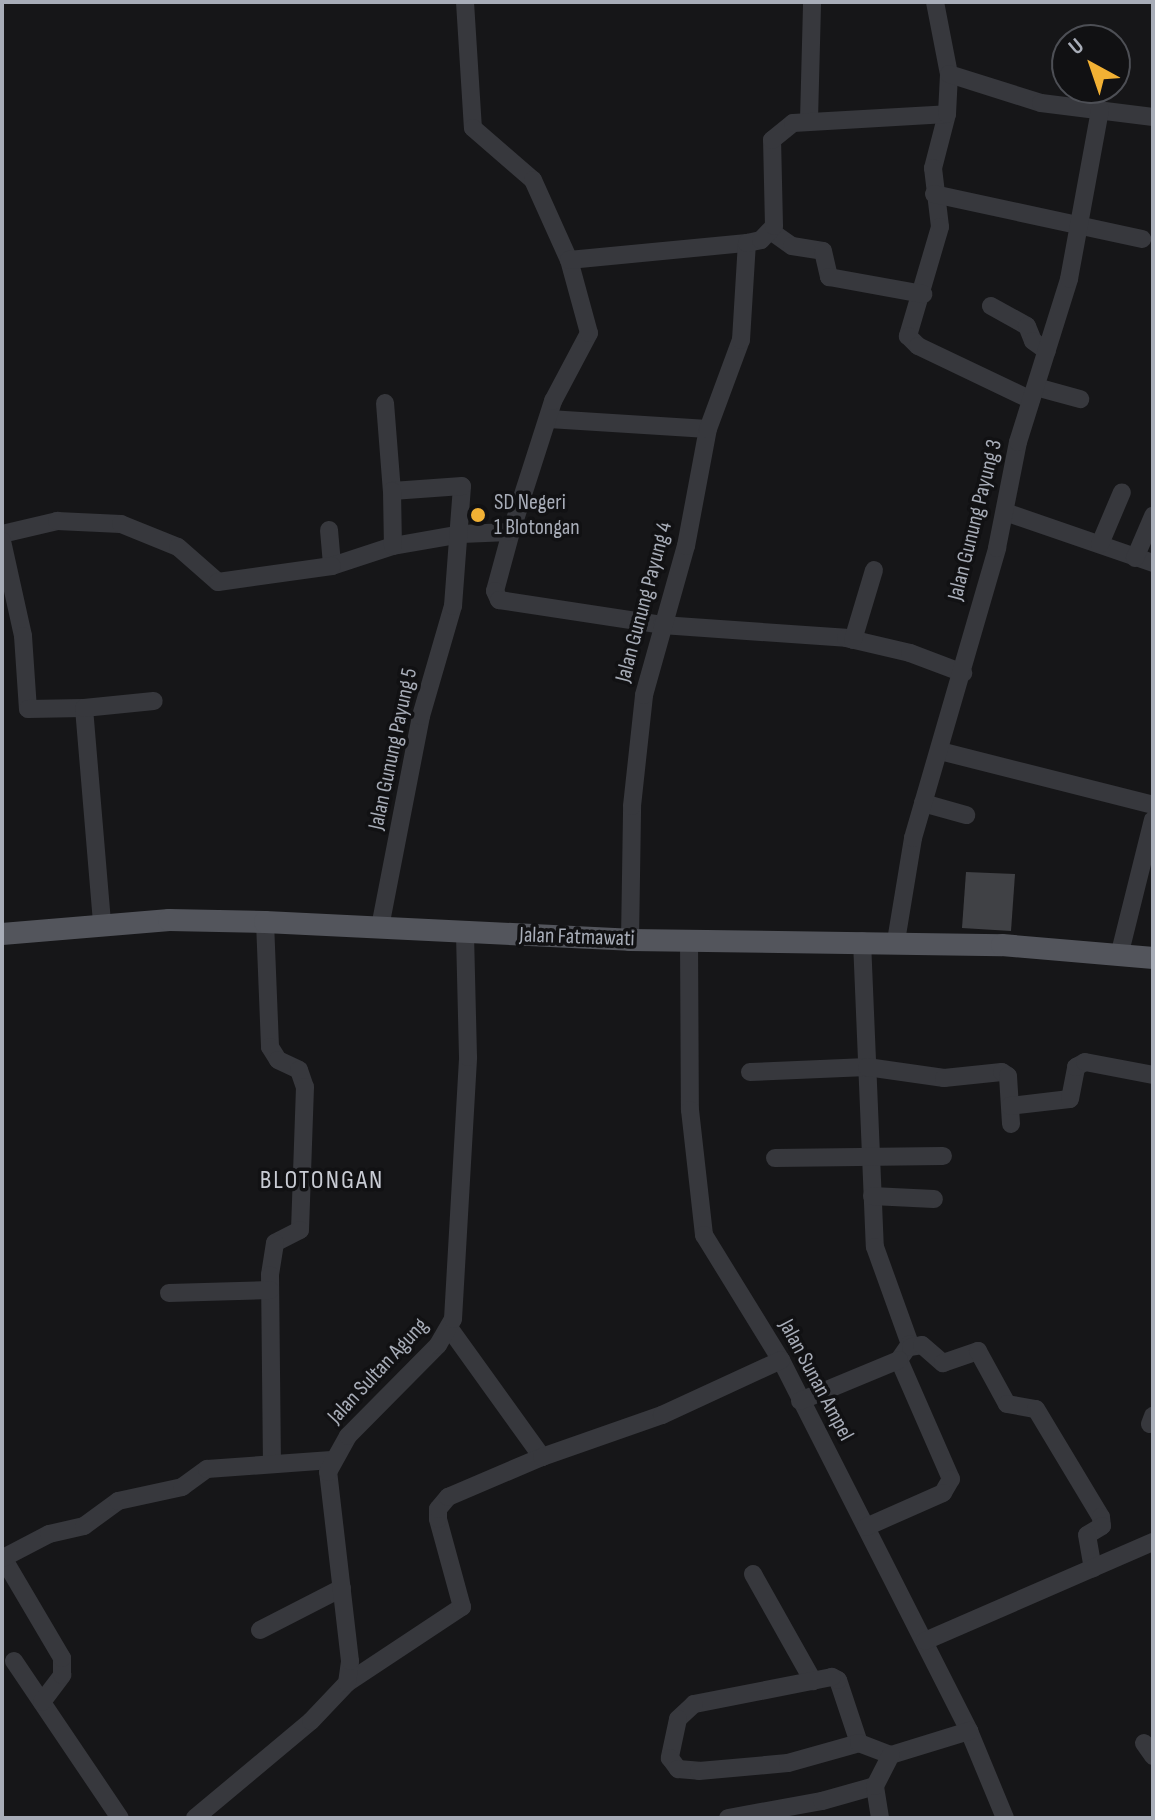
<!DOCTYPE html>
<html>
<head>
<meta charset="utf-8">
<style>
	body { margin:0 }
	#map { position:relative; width:1155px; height:1820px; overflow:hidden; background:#161618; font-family:"Sofia Sans Condensed",sans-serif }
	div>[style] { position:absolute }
	.building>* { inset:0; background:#404145 }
	.minor>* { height:18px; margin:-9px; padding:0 9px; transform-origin:9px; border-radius:9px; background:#37383d }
	.major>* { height:22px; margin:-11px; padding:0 11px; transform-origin:11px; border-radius:11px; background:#53555c }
	.dots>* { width:22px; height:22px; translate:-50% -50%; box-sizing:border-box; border:4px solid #111113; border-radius:50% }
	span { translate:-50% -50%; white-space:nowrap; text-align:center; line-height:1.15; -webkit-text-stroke:7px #111113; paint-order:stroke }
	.poi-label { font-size:22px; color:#a8adb8 }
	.left { translate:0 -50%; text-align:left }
	.street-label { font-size:22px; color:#a8adb8 }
	.quarter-label { font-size:26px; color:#c9ccd4; letter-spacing:2px }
	.frame { position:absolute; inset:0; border:4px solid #a8adb8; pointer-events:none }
	.north { position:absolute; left:1051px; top:24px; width:80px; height:80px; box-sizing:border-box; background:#111113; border:2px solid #4d4f55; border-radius:50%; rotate:320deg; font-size:22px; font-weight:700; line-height:32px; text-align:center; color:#a8adb8 }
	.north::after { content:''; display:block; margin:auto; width:28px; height:36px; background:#f2b134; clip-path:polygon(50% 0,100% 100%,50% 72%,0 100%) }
</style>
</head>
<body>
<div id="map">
	<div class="building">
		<div style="clip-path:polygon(966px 872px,1015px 874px,1011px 931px,962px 928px)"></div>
	</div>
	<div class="minor">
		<div style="left:465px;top:2px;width:126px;rotate:86.4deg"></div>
		<div style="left:473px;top:128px;width:79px;rotate:40.9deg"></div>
		<div style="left:533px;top:180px;width:88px;rotate:65.8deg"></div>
		<div style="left:935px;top:2px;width:73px;rotate:79deg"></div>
		<div style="left:947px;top:114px;width:56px;rotate:104.5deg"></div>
		<div style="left:933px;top:168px;width:59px;rotate:83.2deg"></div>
		<div style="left:940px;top:227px;width:114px;rotate:106.4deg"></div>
		<div style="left:908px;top:336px;width:14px;rotate:45deg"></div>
		<div style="left:918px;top:346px;width:125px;rotate:25.5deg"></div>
		<div style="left:809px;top:120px;width:118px;rotate:-88.5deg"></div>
		<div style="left:934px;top:194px;width:213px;rotate:12.2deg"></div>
		<div style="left:772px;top:232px;width:24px;rotate:35deg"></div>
		<div style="left:792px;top:246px;width:31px;rotate:9deg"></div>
		<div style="left:823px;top:251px;width:27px;rotate:77deg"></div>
		<div style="left:829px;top:277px;width:96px;rotate:10.3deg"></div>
		<div style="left:991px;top:306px;width:41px;rotate:29.1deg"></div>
		<div style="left:1027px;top:326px;width:16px;rotate:68deg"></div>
		<div style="left:1033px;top:341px;width:17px;rotate:36deg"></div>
		<div style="left:1036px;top:387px;width:46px;rotate:15.3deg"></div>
		<div style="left:385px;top:403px;width:88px;rotate:85.5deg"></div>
		<div style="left:549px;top:419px;width:159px;rotate:3.6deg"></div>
		<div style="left:1005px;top:512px;width:157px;rotate:19deg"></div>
		<div style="left:329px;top:530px;width:36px;rotate:85deg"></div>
		<div style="left:332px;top:566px;width:64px;rotate:-18.2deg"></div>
		<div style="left:393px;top:546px;width:69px;rotate:-10deg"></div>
		<div style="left:461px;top:534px;width:50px;rotate:-2.3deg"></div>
		<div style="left:511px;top:532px;width:61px;rotate:105.2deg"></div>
		<div style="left:495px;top:591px;width:10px;rotate:66deg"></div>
		<div style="left:499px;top:600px;width:165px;rotate:8.7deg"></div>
		<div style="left:662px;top:625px;width:184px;rotate:4deg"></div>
		<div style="left:846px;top:638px;width:66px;rotate:13.2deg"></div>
		<div style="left:910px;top:653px;width:57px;rotate:20.7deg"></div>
		<div style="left:511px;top:532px;width:138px;rotate:-72.2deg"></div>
		<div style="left:553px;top:401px;width:77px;rotate:-62.1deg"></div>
		<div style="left:589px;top:333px;width:76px;rotate:-105.3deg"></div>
		<div style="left:569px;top:260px;width:179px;rotate:-5.5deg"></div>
		<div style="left:2px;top:534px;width:57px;rotate:-13.3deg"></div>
		<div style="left:57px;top:521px;width:64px;rotate:2.7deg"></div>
		<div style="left:121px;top:524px;width:61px;rotate:22deg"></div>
		<div style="left:178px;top:547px;width:53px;rotate:41.2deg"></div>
		<div style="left:218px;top:582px;width:115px;rotate:-8deg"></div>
		<div style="left:2px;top:541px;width:97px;rotate:77.5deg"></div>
		<div style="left:23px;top:636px;width:73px;rotate:86.1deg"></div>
		<div style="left:28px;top:709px;width:56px;rotate:-1deg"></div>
		<div style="left:84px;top:708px;width:217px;rotate:85.2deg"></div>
		<div style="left:1100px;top:544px;width:56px;rotate:-67.1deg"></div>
		<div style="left:1135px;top:558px;width:46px;rotate:-66.8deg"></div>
		<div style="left:853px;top:640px;width:73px;rotate:-73.3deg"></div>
		<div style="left:84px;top:708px;width:70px;rotate:-5.7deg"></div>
		<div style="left:940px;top:751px;width:220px;rotate:14.2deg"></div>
		<div style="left:923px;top:803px;width:45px;rotate:15.6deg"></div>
		<div style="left:265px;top:922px;width:125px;rotate:87.7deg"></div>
		<div style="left:270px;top:1047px;width:15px;rotate:58deg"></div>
		<div style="left:278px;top:1060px;width:23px;rotate:25deg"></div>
		<div style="left:299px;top:1070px;width:18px;rotate:71deg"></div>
		<div style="left:305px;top:1087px;width:143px;rotate:92deg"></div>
		<div style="left:300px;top:1230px;width:28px;rotate:153deg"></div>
		<div style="left:275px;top:1243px;width:32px;rotate:99deg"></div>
		<div style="left:270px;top:1275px;width:189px;rotate:89.4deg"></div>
		<div style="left:380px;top:927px;width:215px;rotate:-79deg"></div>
		<div style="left:421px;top:716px;width:115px;rotate:-73.8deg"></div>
		<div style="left:453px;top:606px;width:120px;rotate:-85.7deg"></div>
		<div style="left:462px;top:486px;width:70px;rotate:175.9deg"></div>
		<div style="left:392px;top:491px;width:55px;rotate:89deg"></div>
		<div style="left:630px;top:940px;width:134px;rotate:-89.1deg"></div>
		<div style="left:632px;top:806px;width:112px;rotate:-83.8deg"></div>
		<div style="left:644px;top:695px;width:155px;rotate:-74.3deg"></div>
		<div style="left:686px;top:546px;width:119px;rotate:-79.4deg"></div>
		<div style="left:708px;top:429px;width:95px;rotate:-69.7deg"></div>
		<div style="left:741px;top:340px;width:97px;rotate:-86.5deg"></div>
		<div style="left:747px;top:243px;width:14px;rotate:-12deg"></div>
		<div style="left:761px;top:240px;width:19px;rotate:-47deg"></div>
		<div style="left:774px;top:226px;width:86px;rotate:-91.3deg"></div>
		<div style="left:772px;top:140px;width:27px;rotate:-39deg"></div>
		<div style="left:793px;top:123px;width:154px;rotate:-3.3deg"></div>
		<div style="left:947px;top:114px;width:40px;rotate:-87.1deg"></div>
		<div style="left:949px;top:74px;width:96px;rotate:17.5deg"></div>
		<div style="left:1041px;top:103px;width:113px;rotate:7.1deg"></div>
		<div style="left:689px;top:940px;width:170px;rotate:89.7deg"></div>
		<div style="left:690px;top:1110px;width:126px;rotate:83.6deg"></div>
		<div style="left:704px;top:1235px;width:147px;rotate:58.4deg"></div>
		<div style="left:781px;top:1360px;width:416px;rotate:63.1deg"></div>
		<div style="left:969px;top:1731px;width:94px;rotate:67.5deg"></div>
		<div style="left:862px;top:941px;width:306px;rotate:87.6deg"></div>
		<div style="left:875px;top:1247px;width:103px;rotate:70.2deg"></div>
		<div style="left:910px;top:1344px;width:19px;rotate:125deg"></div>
		<div style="left:899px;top:1360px;width:130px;rotate:66.4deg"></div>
		<div style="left:951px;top:1479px;width:16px;rotate:120deg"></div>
		<div style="left:943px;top:1493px;width:84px;rotate:156.2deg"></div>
		<div style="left:896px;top:941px;width:104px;rotate:-80.6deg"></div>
		<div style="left:913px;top:838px;width:302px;rotate:-73.8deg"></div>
		<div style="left:997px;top:548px;width:108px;rotate:-78.8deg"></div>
		<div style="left:1018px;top:442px;width:171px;rotate:-72.6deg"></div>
		<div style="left:1069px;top:279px;width:172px;rotate:-79.6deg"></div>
		<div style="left:1120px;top:952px;width:136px;rotate:-76deg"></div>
		<div style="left:750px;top:1072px;width:117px;rotate:-2.4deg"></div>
		<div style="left:867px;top:1067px;width:78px;rotate:8.1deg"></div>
		<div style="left:944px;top:1078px;width:58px;rotate:-5.9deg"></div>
		<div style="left:1002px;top:1072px;width:7px;rotate:34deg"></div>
		<div style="left:1008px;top:1076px;width:48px;rotate:86.4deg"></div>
		<div style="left:1010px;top:1106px;width:60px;rotate:-6.7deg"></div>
		<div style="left:1070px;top:1099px;width:33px;rotate:-79deg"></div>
		<div style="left:1076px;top:1067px;width:10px;rotate:-29deg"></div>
		<div style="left:1085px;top:1062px;width:69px;rotate:10.8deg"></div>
		<div style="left:775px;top:1158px;width:168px;rotate:-0.7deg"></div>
		<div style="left:872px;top:1196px;width:62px;rotate:2.8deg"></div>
		<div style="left:169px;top:1293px;width:101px;rotate:-1.7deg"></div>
		<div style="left:450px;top:1329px;width:158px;rotate:54.3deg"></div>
		<div style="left:911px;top:1347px;width:11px;rotate:-10deg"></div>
		<div style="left:922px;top:1345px;width:28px;rotate:41deg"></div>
		<div style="left:943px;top:1363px;width:37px;rotate:-19deg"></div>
		<div style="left:978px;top:1351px;width:60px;rotate:61.3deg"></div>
		<div style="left:1007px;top:1404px;width:29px;rotate:10deg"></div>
		<div style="left:1036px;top:1409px;width:126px;rotate:59deg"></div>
		<div style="left:1101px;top:1517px;width:9px;rotate:84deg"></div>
		<div style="left:1102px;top:1526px;width:17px;rotate:149deg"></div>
		<div style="left:1087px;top:1535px;width:34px;rotate:80deg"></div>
		<div style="left:800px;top:1401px;width:107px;rotate:-22.5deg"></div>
		<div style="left:1150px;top:1424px;width:9px;rotate:-69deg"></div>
		<div style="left:753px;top:1574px;width:123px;rotate:60.7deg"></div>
		<div style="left:260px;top:1630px;width:92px;rotate:-27.1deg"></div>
		<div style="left:925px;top:1641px;width:249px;rotate:-23.5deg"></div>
		<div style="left:14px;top:1661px;width:189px;rotate:56deg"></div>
		<div style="left:347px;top:1683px;width:138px;rotate:-33.5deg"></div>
		<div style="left:462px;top:1607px;width:91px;rotate:-105.3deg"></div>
		<div style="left:438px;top:1519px;width:10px;rotate:-90deg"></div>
		<div style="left:438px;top:1509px;width:16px;rotate:-50deg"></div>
		<div style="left:448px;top:1497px;width:102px;rotate:-23.1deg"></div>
		<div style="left:542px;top:1457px;width:127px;rotate:-19.3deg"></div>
		<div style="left:662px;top:1415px;width:131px;rotate:-24.8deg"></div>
		<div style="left:42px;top:1702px;width:34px;rotate:-53deg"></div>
		<div style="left:62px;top:1675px;width:17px;rotate:-90deg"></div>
		<div style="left:62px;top:1658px;width:116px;rotate:-120.5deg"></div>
		<div style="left:3px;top:1558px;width:52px;rotate:-27.6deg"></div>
		<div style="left:49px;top:1534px;width:36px;rotate:-13deg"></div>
		<div style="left:84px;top:1526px;width:42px;rotate:-36.3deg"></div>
		<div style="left:118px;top:1501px;width:66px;rotate:-12.3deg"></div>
		<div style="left:182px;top:1487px;width:31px;rotate:-36deg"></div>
		<div style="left:207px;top:1469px;width:125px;rotate:-4.1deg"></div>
		<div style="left:859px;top:1743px;width:66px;rotate:-108.4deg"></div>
		<div style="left:838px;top:1680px;width:7px;rotate:-153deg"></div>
		<div style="left:832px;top:1677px;width:141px;rotate:168.9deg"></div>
		<div style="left:694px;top:1704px;width:22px;rotate:137deg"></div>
		<div style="left:678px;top:1719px;width:40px;rotate:102deg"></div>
		<div style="left:670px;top:1758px;width:14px;rotate:54deg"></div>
		<div style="left:678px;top:1769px;width:21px;rotate:5deg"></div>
		<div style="left:699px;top:1771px;width:89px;rotate:-5.1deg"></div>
		<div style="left:788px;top:1763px;width:74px;rotate:-15.7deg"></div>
		<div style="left:859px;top:1743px;width:34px;rotate:21deg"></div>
		<div style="left:891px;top:1755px;width:82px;rotate:-17.1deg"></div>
		<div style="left:1144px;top:1743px;width:16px;rotate:55deg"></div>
		<div style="left:195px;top:1818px;width:151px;rotate:-39.9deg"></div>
		<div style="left:311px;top:1721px;width:52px;rotate:-46.5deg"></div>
		<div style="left:347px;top:1683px;width:22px;rotate:-82deg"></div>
		<div style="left:350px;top:1661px;width:190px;rotate:-96.6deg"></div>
		<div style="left:328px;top:1472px;width:41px;rotate:-60.9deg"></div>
		<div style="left:348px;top:1436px;width:128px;rotate:-45.3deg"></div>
		<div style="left:438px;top:1345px;width:30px;rotate:-60deg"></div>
		<div style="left:453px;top:1319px;width:262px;rotate:-86.7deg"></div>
		<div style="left:468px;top:1057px;width:125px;rotate:-91.4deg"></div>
		<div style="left:728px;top:1818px;width:96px;rotate:-10.3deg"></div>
		<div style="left:822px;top:1801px;width:55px;rotate:-15.8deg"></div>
		<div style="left:880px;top:1818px;width:32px;rotate:-99deg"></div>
		<div style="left:875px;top:1786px;width:35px;rotate:-63deg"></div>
	</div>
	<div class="major">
		<div style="left:2px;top:934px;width:168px;rotate:-4.8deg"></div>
		<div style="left:169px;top:920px;width:96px;rotate:1.2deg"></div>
		<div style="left:265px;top:922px;width:365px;rotate:2.8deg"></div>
		<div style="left:630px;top:940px;width:372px;rotate:0.8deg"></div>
		<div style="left:1002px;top:945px;width:152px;rotate:4.9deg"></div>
	</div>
	<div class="dots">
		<div style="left:478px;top:515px;background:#f2b134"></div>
	</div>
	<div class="poi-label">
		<span class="left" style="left:494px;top:515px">SD Negeri<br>1 Blotongan</span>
	</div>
	<div class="street-label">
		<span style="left:975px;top:520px;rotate:-76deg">Jalan Gunung Payung 3</span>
		<span style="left:644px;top:602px;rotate:-75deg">Jalan Gunung Payung 4</span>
		<span style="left:393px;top:749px;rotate:-78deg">Jalan Gunung Payung 5</span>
		<span style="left:577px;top:937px;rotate:2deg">Jalan Fatmawati</span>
		<span style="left:378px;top:1371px;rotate:-47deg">Jalan Sultan Agung</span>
		<span style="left:816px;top:1380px;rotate:62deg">Jalan Sunan Ampel</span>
	</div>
	<div class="quarter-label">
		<span style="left:322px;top:1181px">BLOTONGAN</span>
	</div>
	<div class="frame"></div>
	<div class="north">U</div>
</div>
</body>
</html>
